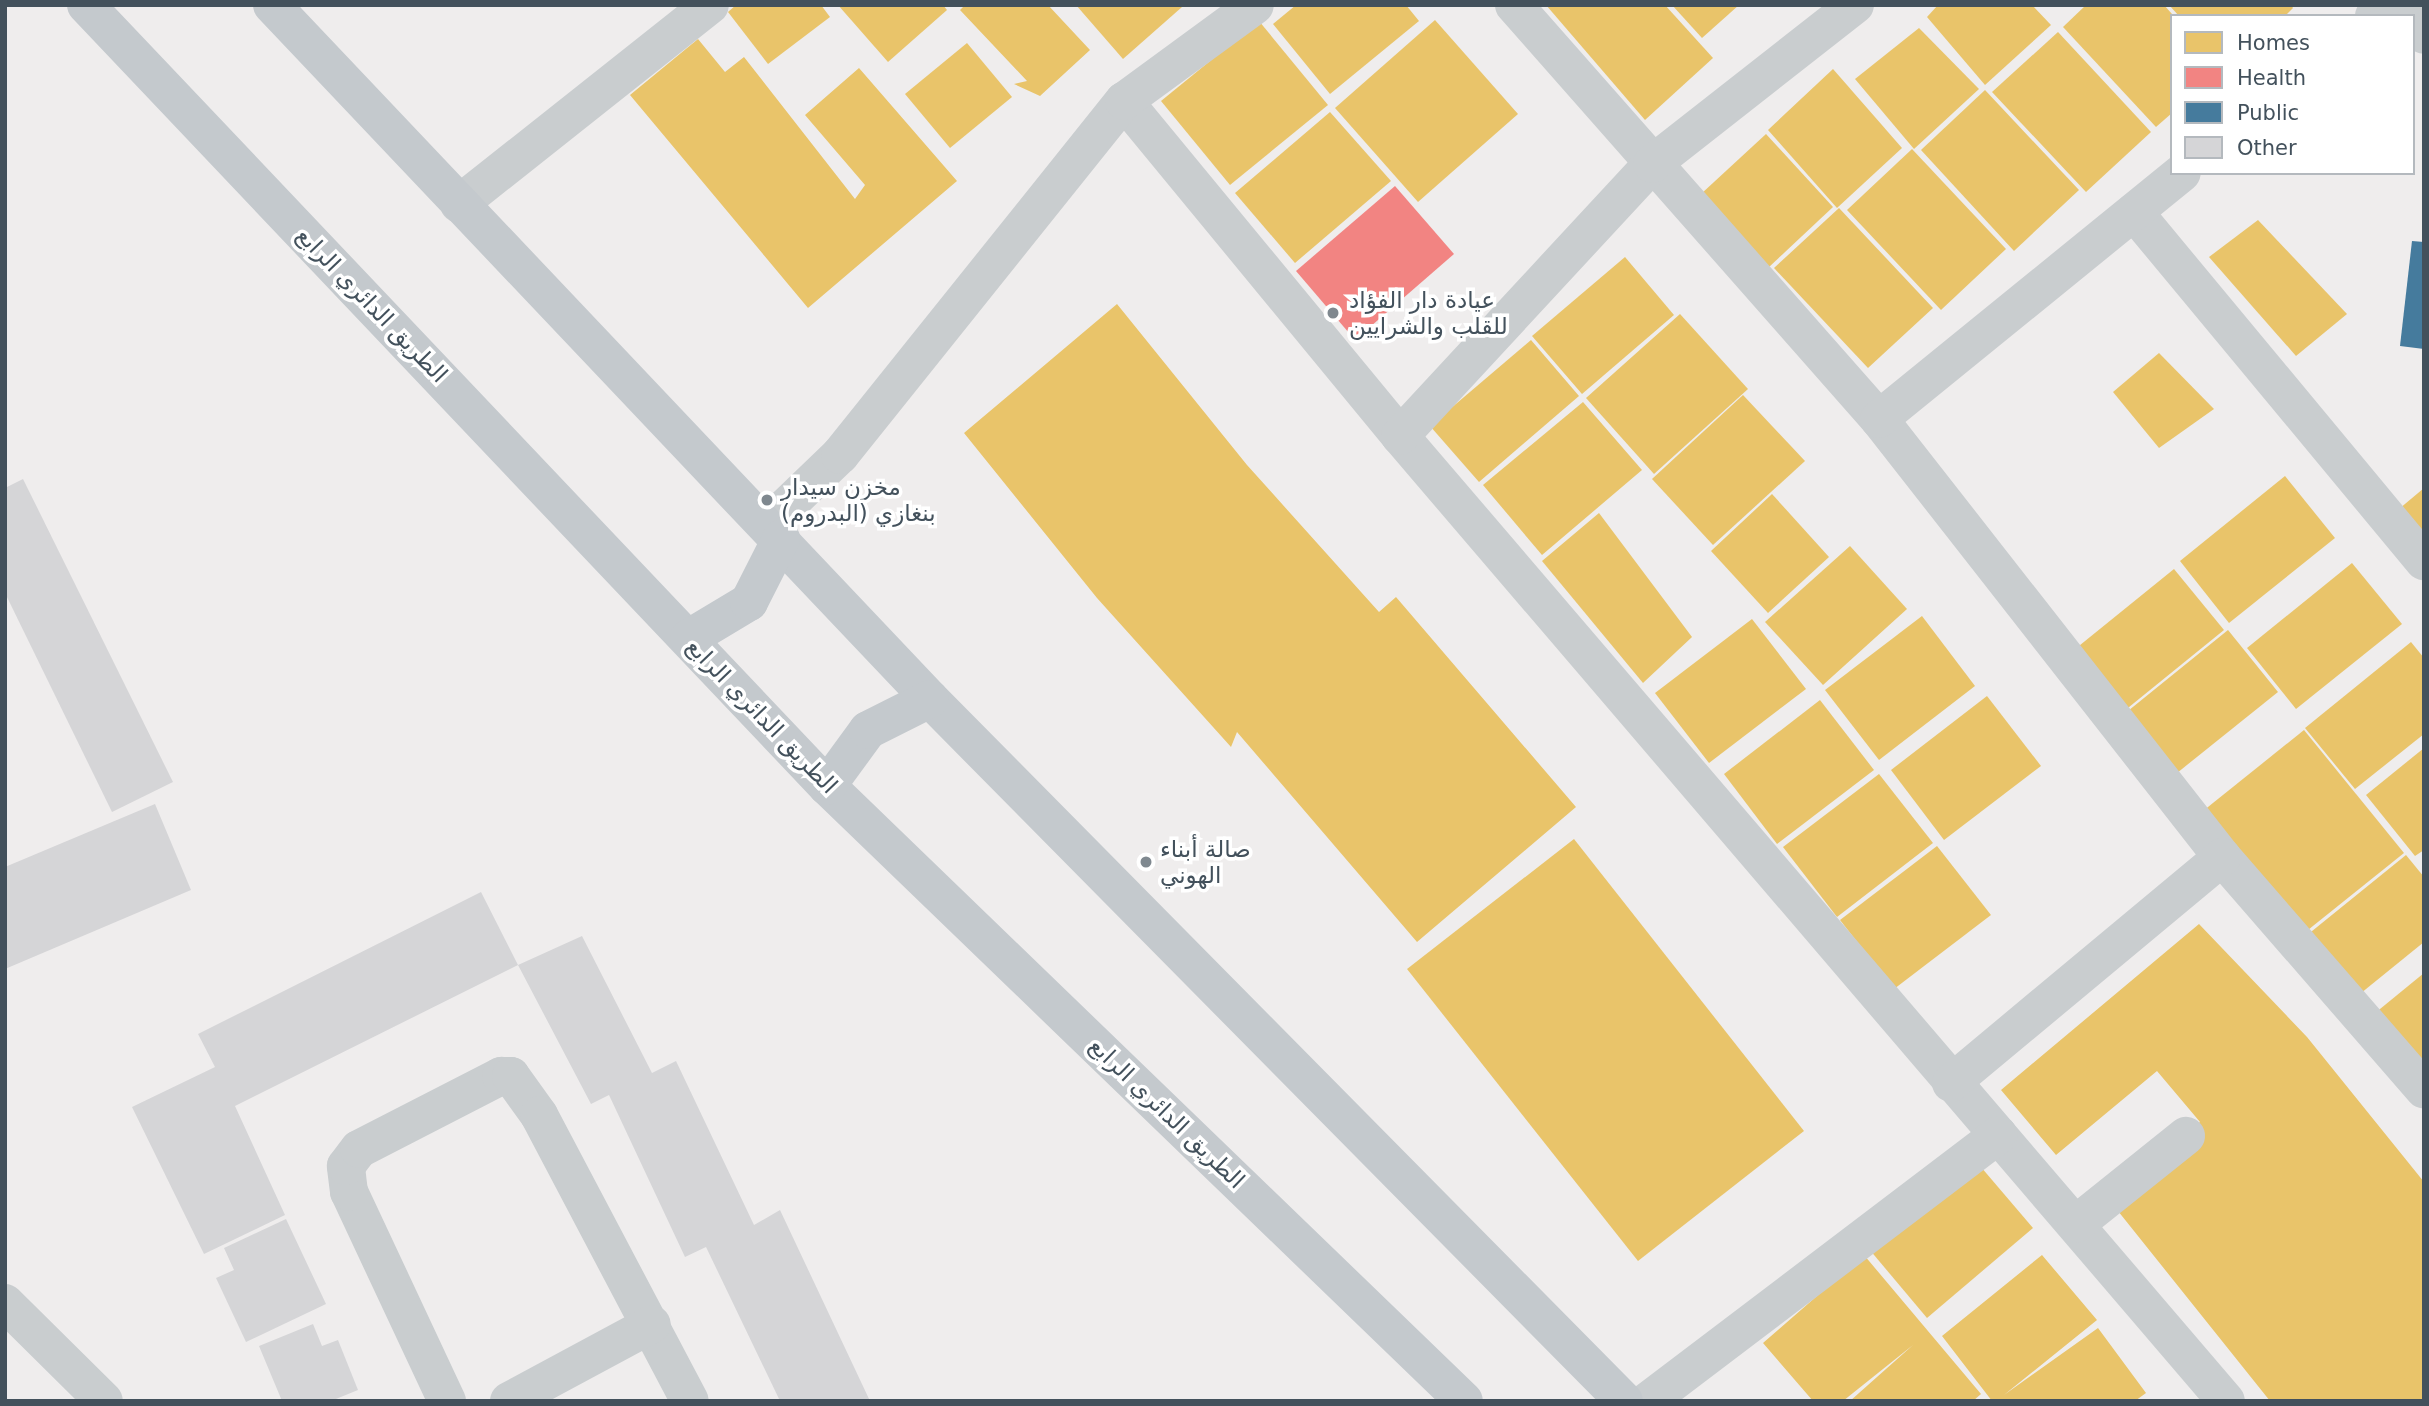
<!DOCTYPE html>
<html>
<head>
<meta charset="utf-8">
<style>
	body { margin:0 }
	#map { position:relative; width:2429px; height:1406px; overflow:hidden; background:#efeded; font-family:"DejaVu Sans",Cairo,sans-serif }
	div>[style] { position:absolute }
	.homes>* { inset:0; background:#e9c46a }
	.health>* { inset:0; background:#f28482 }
	.public>* { inset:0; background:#457b9d }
	.building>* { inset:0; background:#d5d5d7 }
	.street>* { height:38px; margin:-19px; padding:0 19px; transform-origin:19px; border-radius:19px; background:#c9cdcf }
	.primary>* { height:38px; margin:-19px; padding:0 19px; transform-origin:19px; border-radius:19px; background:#c4c9cd }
	.dots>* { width:19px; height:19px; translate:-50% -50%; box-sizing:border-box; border:4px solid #fff; border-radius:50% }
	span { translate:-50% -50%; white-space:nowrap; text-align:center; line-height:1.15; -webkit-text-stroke:7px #fff; paint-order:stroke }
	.poi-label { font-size:23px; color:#43515c }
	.left { translate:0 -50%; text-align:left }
	.street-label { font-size:23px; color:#43515c }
	.frame { position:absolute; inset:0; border:7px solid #43515c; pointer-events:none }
	.legend { position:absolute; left:2170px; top:14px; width:245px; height:161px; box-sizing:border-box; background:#fff; border:2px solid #b4b9be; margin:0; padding:9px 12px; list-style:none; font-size:21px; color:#43515c }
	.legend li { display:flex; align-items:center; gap:14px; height:35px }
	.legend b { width:35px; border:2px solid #b4b9be }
</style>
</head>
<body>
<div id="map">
	<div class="homes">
		<div style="clip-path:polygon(736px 5px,821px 5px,830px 17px,768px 64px,728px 12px)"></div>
		<div style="clip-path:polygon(838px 5px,943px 5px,947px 10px,888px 62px)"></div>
		<div style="clip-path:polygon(965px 5px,1048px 5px,1090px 50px,1040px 96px,1014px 84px,1027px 81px,960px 10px)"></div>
		<div style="clip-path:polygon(1076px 5px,1181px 5px,1182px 7px,1123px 59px)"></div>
		<div style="clip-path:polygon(1296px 5px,1406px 5px,1419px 21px,1330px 94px,1273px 24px)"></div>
		<div style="clip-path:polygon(1546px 5px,1665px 5px,1713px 58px,1645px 120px)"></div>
		<div style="clip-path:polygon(1672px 5px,1739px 5px,1702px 38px)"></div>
		<div style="clip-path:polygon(1938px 5px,2032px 5px,2051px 25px,1985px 85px,1927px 17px)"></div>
		<div style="clip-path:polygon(2086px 5px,2164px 5px,2172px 14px,2172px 113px,2156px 127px,2063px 27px)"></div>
		<div style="clip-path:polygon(2169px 5px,2291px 5px,2293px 8px,2285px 16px,2179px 16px)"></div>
		<div style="clip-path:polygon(1435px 20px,1518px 114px,1418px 202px,1335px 108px)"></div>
		<div style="clip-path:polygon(1259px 21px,1328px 105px,1230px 185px,1161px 101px)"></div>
		<div style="clip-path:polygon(1919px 28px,1979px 89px,1914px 149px,1855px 79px)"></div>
		<div style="clip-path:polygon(2058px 32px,2151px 132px,2086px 192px,1992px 92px)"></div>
		<div style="clip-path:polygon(698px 39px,725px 72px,744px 57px,855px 199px,865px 185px,805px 115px,859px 68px,957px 181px,808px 308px,630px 95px)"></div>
		<div style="clip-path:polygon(967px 43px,1012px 97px,950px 148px,905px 94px)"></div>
		<div style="clip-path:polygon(1833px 69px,1902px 148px,1837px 208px,1768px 130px)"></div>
		<div style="clip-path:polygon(1985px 90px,2079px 190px,2014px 251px,1921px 150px)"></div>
		<div style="clip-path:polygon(1330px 112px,1391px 181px,1295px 263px,1235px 193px)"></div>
		<div style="clip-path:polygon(1766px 134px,1833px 207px,1768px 268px,1701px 194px)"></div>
		<div style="clip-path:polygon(1912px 149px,2006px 249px,1941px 310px,1847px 210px)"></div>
		<div style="clip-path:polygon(1839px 208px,1933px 308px,1868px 368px,1774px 268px)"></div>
		<div style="clip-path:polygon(2258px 220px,2347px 314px,2296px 356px,2209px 257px)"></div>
		<div style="clip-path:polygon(1625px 257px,1674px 315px,1582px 394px,1532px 336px)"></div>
		<div style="clip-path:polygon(1117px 304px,1247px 465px,1379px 612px,1396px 597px,1576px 807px,1417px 942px,1237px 732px,1231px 747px,1097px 598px,964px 433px)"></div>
		<div style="clip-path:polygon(1680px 314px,1748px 389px,1654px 474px,1586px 398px)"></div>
		<div style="clip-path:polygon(1531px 340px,1579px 396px,1479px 482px,1430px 426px)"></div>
		<div style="clip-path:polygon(2159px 353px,2214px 409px,2159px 448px,2113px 392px)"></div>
		<div style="clip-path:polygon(1743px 395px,1805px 461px,1713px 545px,1652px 479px)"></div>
		<div style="clip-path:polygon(1583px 402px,1642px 470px,1542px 555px,1483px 485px)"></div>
		<div style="clip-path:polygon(2285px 476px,2335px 538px,2229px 623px,2180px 561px)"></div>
		<div style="clip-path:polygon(2424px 488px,2424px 539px,2399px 509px)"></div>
		<div style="clip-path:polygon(1772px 494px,1829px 557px,1768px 613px,1711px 551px)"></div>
		<div style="clip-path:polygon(1599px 513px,1692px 637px,1643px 683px,1542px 561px)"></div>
		<div style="clip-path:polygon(1850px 546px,1907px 609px,1823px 685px,1765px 622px)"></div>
		<div style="clip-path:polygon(2352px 563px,2402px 624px,2296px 709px,2247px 648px)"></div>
		<div style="clip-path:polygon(2174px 569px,2224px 630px,2118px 716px,2069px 654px)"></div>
		<div style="clip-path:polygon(1922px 616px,1975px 686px,1879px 760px,1825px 690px)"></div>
		<div style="clip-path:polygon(1752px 619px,1806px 689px,1709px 763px,1655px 693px)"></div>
		<div style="clip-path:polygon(2228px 630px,2278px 692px,2172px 777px,2123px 715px)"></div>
		<div style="clip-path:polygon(2411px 642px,2424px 658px,2424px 734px,2355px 789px,2305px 728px)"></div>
		<div style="clip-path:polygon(1987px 696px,2041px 766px,1944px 840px,1891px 770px)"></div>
		<div style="clip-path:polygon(1820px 700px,1874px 770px,1777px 844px,1724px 774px)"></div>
		<div style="clip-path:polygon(2304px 730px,2404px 853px,2298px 938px,2198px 815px)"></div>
		<div style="clip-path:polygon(2424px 748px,2424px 850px,2415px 856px,2366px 795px)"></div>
		<div style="clip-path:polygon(1879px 774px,1933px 843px,1837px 917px,1783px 847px)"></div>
		<div style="clip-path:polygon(1574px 839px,1804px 1131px,1638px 1261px,1407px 969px)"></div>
		<div style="clip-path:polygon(1937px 846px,1991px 915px,1894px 989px,1840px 920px)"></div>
		<div style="clip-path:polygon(2406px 855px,2424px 877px,2424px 942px,2350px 1002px,2301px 940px)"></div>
		<div style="clip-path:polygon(2199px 924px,2307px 1037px,2424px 1182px,2424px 1401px,2270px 1401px,2106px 1196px,2200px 1122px,2157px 1071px,2056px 1155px,2001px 1090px)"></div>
		<div style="clip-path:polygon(2424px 973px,2424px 1075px,2369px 1018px)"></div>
		<div style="clip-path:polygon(1975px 1160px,2033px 1228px,1927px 1318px,1869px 1249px)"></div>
		<div style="clip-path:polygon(1864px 1255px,1981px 1394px,1973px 1401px,1850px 1401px,1913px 1345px,1843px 1401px,1813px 1401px,1763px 1343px)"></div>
		<div style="clip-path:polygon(2042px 1255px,2097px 1320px,2004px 1395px,2098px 1328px,2146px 1393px,2135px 1401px,1992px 1401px,1942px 1336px)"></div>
	</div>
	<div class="health">
		<div style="clip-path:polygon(1395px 186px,1454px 254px,1355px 340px,1296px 271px)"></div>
	</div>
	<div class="public">
		<div style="clip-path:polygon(2412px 241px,2424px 242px,2424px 349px,2400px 346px)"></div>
	</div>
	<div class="building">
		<div style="clip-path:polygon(23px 479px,173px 782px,112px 812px,5px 593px,5px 488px)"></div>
		<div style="clip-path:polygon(155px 804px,191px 890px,5px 969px,5px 867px)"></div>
		<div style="clip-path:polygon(481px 892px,518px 965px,582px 936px,652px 1073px,676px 1061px,754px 1225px,780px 1210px,870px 1401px,780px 1401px,706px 1247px,685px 1257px,609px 1095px,591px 1104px,518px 965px,235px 1106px,285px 1215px,204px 1254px,132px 1107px,215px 1067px,198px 1034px)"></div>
		<div style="clip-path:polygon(286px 1219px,326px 1304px,246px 1342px,216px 1278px,234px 1270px,224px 1248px)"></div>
		<div style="clip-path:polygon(313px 1324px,322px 1346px,338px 1340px,358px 1390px,331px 1401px,282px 1401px,259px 1346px)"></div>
	</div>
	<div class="street">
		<div style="left:1514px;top:5px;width:552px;rotate:48.6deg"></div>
		<div style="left:1879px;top:419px;width:556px;rotate:51.94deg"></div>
		<div style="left:2222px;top:857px;width:308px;rotate:49deg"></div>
		<div style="left:2374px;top:16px;width:17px;rotate:-40deg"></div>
		<div style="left:2413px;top:23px;width:16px;rotate:47deg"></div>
		<div style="left:1124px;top:101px;width:434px;rotate:50.5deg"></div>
		<div style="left:1400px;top:436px;width:1270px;rotate:49.44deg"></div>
		<div style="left:459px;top:204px;width:320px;rotate:-38.4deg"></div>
		<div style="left:2134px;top:212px;width:454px;rotate:50.3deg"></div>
		<div style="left:1879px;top:419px;width:390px;rotate:-39.1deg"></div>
		<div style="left:1400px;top:436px;width:371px;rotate:-47.2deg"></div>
		<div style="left:1652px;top:164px;width:258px;rotate:-38.1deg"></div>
		<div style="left:768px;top:524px;width:100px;rotate:-43.8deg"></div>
		<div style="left:840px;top:455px;width:454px;rotate:-51.3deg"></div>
		<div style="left:1124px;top:101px;width:162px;rotate:-36.2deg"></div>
		<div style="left:1951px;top:1083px;width:353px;rotate:-39.8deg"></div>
		<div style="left:2076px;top:1224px;width:141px;rotate:-38.7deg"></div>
		<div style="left:5px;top:1303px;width:139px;rotate:44.7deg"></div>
		<div style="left:447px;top:1401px;width:231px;rotate:-115.1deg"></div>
		<div style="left:349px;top:1192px;width:26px;rotate:-97deg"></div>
		<div style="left:346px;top:1166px;width:21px;rotate:-53deg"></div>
		<div style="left:359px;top:1149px;width:160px;rotate:-27.2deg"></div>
		<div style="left:501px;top:1076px;width:10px"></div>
		<div style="left:511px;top:1076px;width:48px;rotate:54.3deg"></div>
		<div style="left:539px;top:1115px;width:323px;rotate:62.2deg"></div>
		<div style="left:509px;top:1401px;width:162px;rotate:-28.3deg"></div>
		<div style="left:1648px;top:1401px;width:440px;rotate:-37.2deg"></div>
	</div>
	<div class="primary">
		<div style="left:86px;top:5px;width:1077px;rotate:46.51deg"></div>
		<div style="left:827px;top:786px;width:885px;rotate:43.99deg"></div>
		<div style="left:272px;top:5px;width:956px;rotate:46.53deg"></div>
		<div style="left:930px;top:699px;width:987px;rotate:45.33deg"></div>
		<div style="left:689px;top:638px;width:70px;rotate:-31deg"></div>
		<div style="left:749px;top:602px;width:71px;rotate:-63.1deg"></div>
		<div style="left:827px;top:786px;width:69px;rotate:-53.8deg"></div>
		<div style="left:868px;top:730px;width:69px;rotate:-26.6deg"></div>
	</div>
	<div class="dots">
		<div style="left:1333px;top:313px;background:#7f888f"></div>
		<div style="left:767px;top:500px;background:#7f888f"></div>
		<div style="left:1146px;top:862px;background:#7f888f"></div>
	</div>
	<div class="poi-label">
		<span class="left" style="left:1349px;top:313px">عيادة دار الفؤاد<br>للقلب والشرايين</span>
		<span class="left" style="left:781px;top:500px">مخزن سيدار<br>بنغازي (البدروم)</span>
		<span class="left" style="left:1160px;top:862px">صالة أبناء<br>الهوني</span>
	</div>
	<div class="street-label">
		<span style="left:372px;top:305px;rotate:46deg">الطريق الدائري الرابع</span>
		<span style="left:762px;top:716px;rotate:46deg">الطريق الدائري الرابع</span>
		<span style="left:1167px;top:1113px;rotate:44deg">الطريق الدائري الرابع</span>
	</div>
	<div class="frame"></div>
	<ul class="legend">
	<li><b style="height:19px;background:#e9c46a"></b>Homes</li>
	<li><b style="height:19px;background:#f28482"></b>Health</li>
	<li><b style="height:19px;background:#457b9d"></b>Public</li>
	<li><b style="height:19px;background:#d5d5d7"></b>Other</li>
	</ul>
</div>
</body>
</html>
